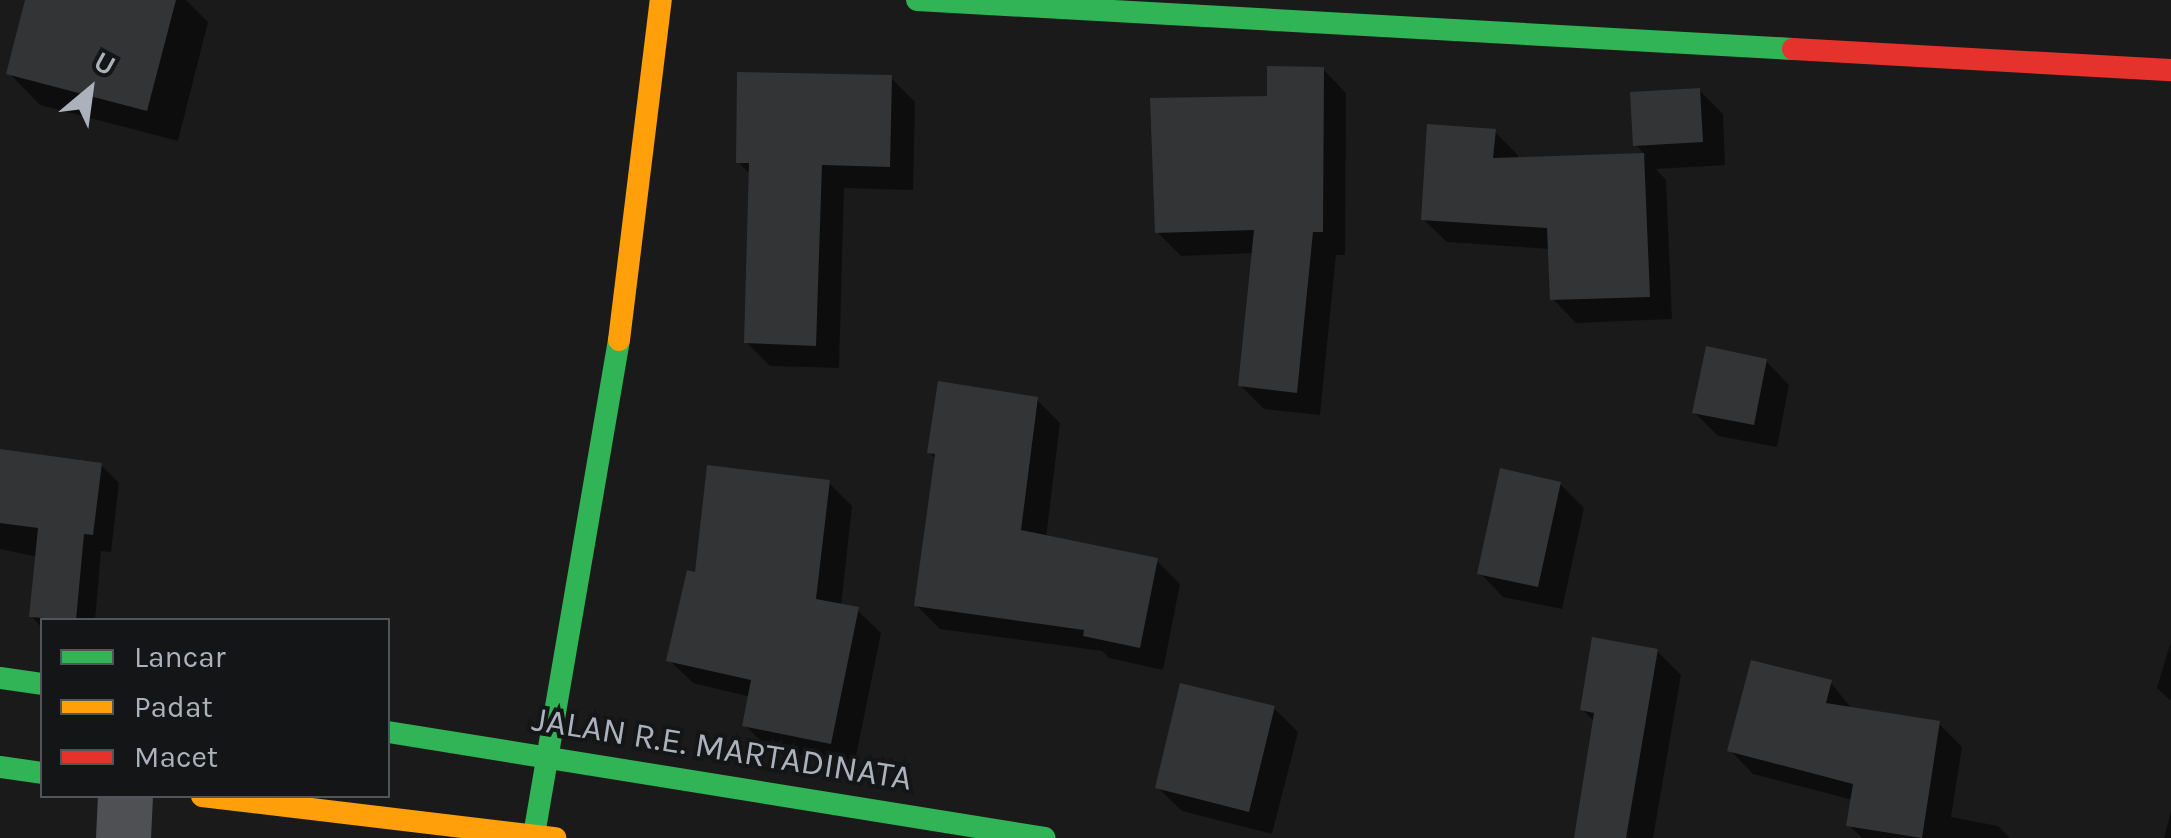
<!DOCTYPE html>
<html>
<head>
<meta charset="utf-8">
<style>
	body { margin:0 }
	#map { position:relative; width:2171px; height:838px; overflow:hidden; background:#1a1a1b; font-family:Karla,sans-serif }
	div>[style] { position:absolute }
	.shadow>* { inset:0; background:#0007 }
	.building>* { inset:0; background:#333435 }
	.street>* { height:55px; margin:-27.5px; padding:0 27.5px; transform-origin:27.5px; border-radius:27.5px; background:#4e5054 }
	.fast>* { height:22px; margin:-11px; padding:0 11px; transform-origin:11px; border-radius:11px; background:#30b455 }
	.slow>* { height:22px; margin:-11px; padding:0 11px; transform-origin:11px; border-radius:11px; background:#ff9f0a }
	.jam>* { height:22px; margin:-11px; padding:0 11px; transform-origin:11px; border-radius:11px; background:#e5322d }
	span { translate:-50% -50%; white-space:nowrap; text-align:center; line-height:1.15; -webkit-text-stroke:8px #141517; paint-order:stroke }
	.street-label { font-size:35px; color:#acb2bc }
	.legend { position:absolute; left:40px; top:618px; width:350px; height:180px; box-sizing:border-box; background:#141517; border:2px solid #515459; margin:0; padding:12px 18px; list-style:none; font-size:30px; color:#acb2bc }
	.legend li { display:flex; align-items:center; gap:20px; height:50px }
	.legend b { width:50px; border:2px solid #515459 }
	.north { position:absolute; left:40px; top:40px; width:100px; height:100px; -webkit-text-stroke:8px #141517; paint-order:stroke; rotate:29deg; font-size:28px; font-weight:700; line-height:40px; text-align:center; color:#acb2bc }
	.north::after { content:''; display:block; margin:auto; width:35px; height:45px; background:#acb2bc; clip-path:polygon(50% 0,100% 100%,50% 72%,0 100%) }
</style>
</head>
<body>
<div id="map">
	<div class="shadow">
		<div style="clip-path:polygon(27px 0,186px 0,208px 22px,178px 141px,40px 105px,9px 73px)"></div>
		<div style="clip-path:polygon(1323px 69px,1346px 93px,1345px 255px,1336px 255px,1320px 415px,1264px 409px,1240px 385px,1254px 253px,1181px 256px,1157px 232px,1270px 99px)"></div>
		<div style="clip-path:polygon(891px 78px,915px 102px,913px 190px,844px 188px,839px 368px,770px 366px,746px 342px,751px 175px,738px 162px)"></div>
		<div style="clip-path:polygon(1699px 90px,1723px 114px,1725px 165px,1656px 169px,1666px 180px,1672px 319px,1576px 323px,1553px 299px,1550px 249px,1447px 242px,1423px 219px,1494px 131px,1518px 155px,1518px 160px,1646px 156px,1636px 145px)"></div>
		<div style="clip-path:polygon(1766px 361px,1789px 385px,1777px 447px,1718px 436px,1694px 412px)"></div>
		<div style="clip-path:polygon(1036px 399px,1060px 423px,1046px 538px,1156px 560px,1180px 584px,1163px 670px,1109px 658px,1102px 651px,940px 629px,916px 605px,936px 459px,929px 452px)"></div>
		<div style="clip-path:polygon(0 452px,101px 465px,119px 483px,111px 552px,101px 551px,95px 620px,42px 620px,42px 628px,31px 616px,38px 557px,0 549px)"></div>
		<div style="clip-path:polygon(828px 482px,852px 506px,841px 606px,857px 610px,881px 633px,854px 766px,768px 749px,745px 725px,751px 697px,693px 683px,669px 660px,697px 575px)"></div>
		<div style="clip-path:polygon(1560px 484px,1584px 508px,1562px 609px,1503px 597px,1480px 573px)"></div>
		<div style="clip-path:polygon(2171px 641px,2171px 701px,2157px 688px)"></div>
		<div style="clip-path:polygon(1657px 651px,1681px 675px,1653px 838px,1577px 838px,1595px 722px,1583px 710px)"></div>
		<div style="clip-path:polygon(1830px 682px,1853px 710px,1939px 724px,1962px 747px,1951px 817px,1998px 826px,2010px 838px,1862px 838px,1849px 825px,1853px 800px,1753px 774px,1730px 750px)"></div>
		<div style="clip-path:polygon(1274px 708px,1298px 732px,1272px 834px,1182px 811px,1158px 788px)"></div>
		<div style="clip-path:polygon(2171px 811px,2171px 838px,2164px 838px)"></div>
	</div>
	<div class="building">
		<div style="clip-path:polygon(25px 0,176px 0,147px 111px,6px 74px)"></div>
		<div style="clip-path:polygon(1267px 66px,1324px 67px,1323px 232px,1313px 232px,1297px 393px,1238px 386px,1254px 230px,1155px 233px,1150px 98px,1267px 96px)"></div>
		<div style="clip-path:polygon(737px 72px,892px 75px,890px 167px,822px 165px,816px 346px,744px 343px,749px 163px,736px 163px)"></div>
		<div style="clip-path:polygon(1700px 88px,1703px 142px,1633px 146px,1630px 92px)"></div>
		<div style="clip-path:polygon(1427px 124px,1496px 129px,1493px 158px,1644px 153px,1650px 297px,1550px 300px,1547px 228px,1421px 220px)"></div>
		<div style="clip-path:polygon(1706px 346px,1767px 359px,1754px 425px,1692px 413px)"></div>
		<div style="clip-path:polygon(938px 381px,1038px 397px,1021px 530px,1158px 558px,1140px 648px,1083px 636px,1084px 630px,914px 606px,935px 454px,927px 453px)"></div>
		<div style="clip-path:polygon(0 449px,102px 463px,93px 535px,84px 534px,76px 620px,29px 617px,38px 528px,0 523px)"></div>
		<div style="clip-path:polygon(707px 465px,830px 480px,816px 599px,859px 607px,831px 744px,742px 726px,751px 680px,666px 661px,687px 570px,695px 572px)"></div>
		<div style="clip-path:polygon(1500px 468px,1561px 482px,1538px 587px,1477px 574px)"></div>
		<div style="clip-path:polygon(1592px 637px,1658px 649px,1626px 838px,1574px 838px,1594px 713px,1580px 710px)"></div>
		<div style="clip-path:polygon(1751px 660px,1832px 680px,1826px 703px,1940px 721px,1922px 838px,1846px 826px,1853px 784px,1727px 751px)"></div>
		<div style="clip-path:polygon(1180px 683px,1275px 706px,1249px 812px,1155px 788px)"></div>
	</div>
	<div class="street">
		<div style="left:123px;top:838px;width:42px;rotate:-87.3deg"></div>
	</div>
	<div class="fast">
		<div style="left:917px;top:0;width:877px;rotate:3.2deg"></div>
		<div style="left:0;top:678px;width:42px;rotate:8.1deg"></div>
		<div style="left:388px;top:732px;width:665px;rotate:9.17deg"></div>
		<div style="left:0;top:767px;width:42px;rotate:8.1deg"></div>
		<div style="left:534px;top:835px;width:502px;rotate:-80.26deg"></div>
	</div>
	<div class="slow">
		<div style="left:619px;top:340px;width:343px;rotate:-83deg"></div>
		<div style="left:202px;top:796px;width:356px;rotate:6.8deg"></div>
	</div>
	<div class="jam">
		<div style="left:1793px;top:49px;width:379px;rotate:3.2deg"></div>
	</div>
	<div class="street-label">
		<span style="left:722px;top:749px;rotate:9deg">JALAN R.E. MARTADINATA</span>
	</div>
	<ul class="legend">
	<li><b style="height:12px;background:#30b455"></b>Lancar</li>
	<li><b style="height:12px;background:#ff9f0a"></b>Padat</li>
	<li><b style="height:12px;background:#e5322d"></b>Macet</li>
	</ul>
	<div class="north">U</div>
</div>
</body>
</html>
